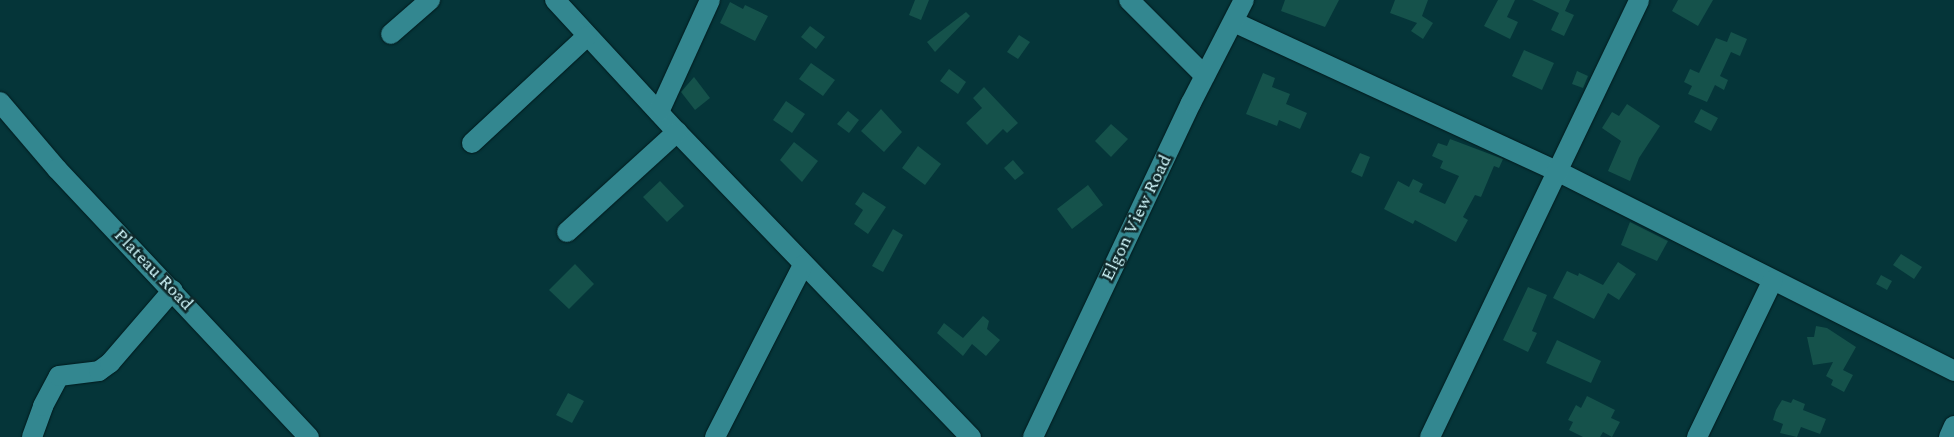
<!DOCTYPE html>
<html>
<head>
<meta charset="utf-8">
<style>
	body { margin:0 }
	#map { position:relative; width:1954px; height:437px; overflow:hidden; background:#053539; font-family:Spectral,serif }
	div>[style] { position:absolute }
	.building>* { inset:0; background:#15524b }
	.roads { filter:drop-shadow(0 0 1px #011a1d) drop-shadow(0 0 1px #011a1d) }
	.minor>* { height:20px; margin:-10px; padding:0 10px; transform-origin:10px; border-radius:10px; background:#338790 }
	span { translate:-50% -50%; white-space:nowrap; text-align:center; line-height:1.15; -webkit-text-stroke:5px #0f292b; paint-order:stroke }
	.street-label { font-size:18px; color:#d3fafe }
</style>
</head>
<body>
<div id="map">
	<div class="building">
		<div style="clip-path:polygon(915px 0,929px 0,921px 20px,909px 15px)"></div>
		<div style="clip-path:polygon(1285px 0,1339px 0,1325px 27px,1281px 11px)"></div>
		<div style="clip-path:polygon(1395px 0,1428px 0,1422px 16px,1433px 23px,1423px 39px,1411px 31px,1417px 23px,1390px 13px)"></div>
		<div style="clip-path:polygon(1498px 0,1515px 0,1507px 17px,1518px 22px,1510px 39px,1484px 26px)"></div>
		<div style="clip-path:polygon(1532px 0,1570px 0,1565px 11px,1574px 15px,1564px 36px,1551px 30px,1559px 13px)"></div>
		<div style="clip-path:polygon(1678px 0,1713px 0,1698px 26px,1672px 11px)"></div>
		<div style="clip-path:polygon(730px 2px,743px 9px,745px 5px,768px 16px,755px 41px,720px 23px)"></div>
		<div style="clip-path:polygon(966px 12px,970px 16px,935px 52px,927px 42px)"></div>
		<div style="clip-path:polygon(810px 26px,825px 37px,816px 49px,801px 37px)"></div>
		<div style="clip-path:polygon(1731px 32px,1747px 39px,1740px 56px,1731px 52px,1720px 76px,1728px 80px,1724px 90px,1715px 85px,1707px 102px,1688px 94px,1692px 86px,1684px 82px,1690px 69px,1699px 73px,1716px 38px,1727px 42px)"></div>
		<div style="clip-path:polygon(1019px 35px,1030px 42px,1018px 59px,1007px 52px)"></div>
		<div style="clip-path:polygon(1524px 50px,1554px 63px,1542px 90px,1512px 76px)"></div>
		<div style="clip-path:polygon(811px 63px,835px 80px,823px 96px,799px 79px)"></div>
		<div style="clip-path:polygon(949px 69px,966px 82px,958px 94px,940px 81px)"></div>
		<div style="clip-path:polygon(1577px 71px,1588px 76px,1583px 88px,1572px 84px)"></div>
		<div style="clip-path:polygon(1263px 73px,1275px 78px,1272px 87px,1290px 94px,1286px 104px,1307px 113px,1300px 129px,1279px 120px,1277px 126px,1246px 114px)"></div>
		<div style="clip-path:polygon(694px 77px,710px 98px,695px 110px,681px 92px)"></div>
		<div style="clip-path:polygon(984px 87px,1018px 123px,1007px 133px,1003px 129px,987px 145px,966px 123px,982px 108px,973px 98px)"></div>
		<div style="clip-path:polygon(786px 101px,805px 114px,792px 133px,773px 120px)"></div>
		<div style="clip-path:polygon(1627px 104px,1660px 126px,1639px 158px,1630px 181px,1608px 171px,1621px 141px,1602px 128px,1612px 112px,1619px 116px)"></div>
		<div style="clip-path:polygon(881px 109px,902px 132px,884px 152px,861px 131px)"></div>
		<div style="clip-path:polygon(1701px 109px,1718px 118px,1711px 131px,1694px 122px)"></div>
		<div style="clip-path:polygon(848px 111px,859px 120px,849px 133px,837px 124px)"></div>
		<div style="clip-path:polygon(1111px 124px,1128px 139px,1111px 157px,1095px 141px)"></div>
		<div style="clip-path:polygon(1450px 139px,1503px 159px,1499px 168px,1494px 166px,1481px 197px,1475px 195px,1463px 217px,1468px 220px,1456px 242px,1415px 220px,1413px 224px,1384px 209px,1398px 181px,1409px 187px,1413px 179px,1423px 184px,1419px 192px,1445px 204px,1459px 176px,1440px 168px,1443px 161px,1432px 156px,1438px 143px,1447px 146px)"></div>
		<div style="clip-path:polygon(794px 142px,818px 161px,802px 182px,780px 160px)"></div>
		<div style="clip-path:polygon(918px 146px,941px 164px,925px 185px,902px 168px)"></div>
		<div style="clip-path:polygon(1360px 153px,1370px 157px,1362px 177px,1351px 172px)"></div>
		<div style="clip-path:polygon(1013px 160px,1024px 173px,1015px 180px,1004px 168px)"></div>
		<div style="clip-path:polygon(660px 181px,684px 206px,667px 222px,643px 197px)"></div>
		<div style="clip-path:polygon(1088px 185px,1103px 205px,1072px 229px,1057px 209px)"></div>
		<div style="clip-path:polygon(863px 192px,886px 207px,868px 234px,854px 224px,863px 210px,855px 204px)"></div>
		<div style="clip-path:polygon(1630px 222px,1668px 241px,1657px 261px,1621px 245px)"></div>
		<div style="clip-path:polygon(893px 229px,903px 235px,883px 272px,872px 266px)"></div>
		<div style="clip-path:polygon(1901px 254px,1922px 267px,1914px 279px,1893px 265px)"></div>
		<div style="clip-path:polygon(1618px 262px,1636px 274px,1619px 300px,1608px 293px,1594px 319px,1553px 298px,1567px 271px,1578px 276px,1579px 273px,1603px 285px)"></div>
		<div style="clip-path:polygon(575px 264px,594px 284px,569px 309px,549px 290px)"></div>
		<div style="clip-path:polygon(1881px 275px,1892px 281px,1887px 290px,1876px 284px)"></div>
		<div style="clip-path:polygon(1528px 287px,1547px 295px,1532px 331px,1537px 333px,1528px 352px,1503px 340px)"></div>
		<div style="clip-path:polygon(983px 316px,989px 321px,987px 329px,1000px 340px,986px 356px,972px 344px,963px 356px,937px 333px,944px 323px,963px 338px)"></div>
		<div style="clip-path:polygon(1816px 326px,1827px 328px,1856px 347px,1843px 370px,1853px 375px,1844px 392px,1831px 385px,1833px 380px,1826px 376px,1833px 362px,1813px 365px,1807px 337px,1814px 337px)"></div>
		<div style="clip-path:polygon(1557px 340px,1601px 361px,1591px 383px,1546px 363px)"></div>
		<div style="clip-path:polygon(568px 393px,584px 401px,572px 423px,556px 415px)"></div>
		<div style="clip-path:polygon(1587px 396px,1615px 410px,1611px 418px,1620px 422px,1612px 437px,1603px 432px,1600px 437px,1583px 437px,1569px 430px,1573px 422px,1568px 420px,1576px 405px,1581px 408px)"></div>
		<div style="clip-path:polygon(1793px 399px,1805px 404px,1803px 410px,1826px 419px,1820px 434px,1801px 427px,1797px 437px,1780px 433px,1783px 424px,1773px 420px,1776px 410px,1782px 400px,1791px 403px)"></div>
	</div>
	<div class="roads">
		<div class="minor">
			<div style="left:555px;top:0;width:180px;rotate:47.3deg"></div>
			<div style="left:677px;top:132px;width:424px;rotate:46.1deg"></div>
			<div style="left:1129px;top:0;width:107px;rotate:45deg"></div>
			<div style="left:1234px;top:22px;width:356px;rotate:24.8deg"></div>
			<div style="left:1557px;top:171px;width:445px;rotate:26.7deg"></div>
			<div style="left:391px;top:34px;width:52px;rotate:-41.1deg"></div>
			<div style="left:0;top:102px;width:88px;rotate:49.6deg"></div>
			<div style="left:57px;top:169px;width:368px;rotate:46.8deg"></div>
			<div style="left:659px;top:112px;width:123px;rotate:-65.5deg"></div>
			<div style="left:472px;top:143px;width:157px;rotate:-42.9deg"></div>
			<div style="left:567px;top:232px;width:149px;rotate:-42.3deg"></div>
			<div style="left:32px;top:437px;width:33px;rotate:-70deg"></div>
			<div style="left:43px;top:406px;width:34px;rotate:-62deg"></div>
			<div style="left:59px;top:376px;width:40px;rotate:-7.1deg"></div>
			<div style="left:99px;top:371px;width:14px;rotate:-36deg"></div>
			<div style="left:110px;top:363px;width:96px;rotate:-49.2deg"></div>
			<div style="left:715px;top:437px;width:193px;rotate:-62.9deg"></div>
			<div style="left:1033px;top:437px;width:369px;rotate:-64.7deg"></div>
			<div style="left:1191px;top:103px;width:116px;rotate:-62.8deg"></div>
			<div style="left:1430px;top:437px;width:484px;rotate:-64.4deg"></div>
			<div style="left:1697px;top:437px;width:174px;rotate:-64.2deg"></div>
			<div style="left:1949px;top:437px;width:12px;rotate:-66deg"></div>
		</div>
	</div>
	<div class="street-label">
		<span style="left:1137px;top:218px;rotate:-64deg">Elgon View Road</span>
		<span style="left:153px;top:270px;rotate:46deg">Plateau Road</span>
	</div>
</div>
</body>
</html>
